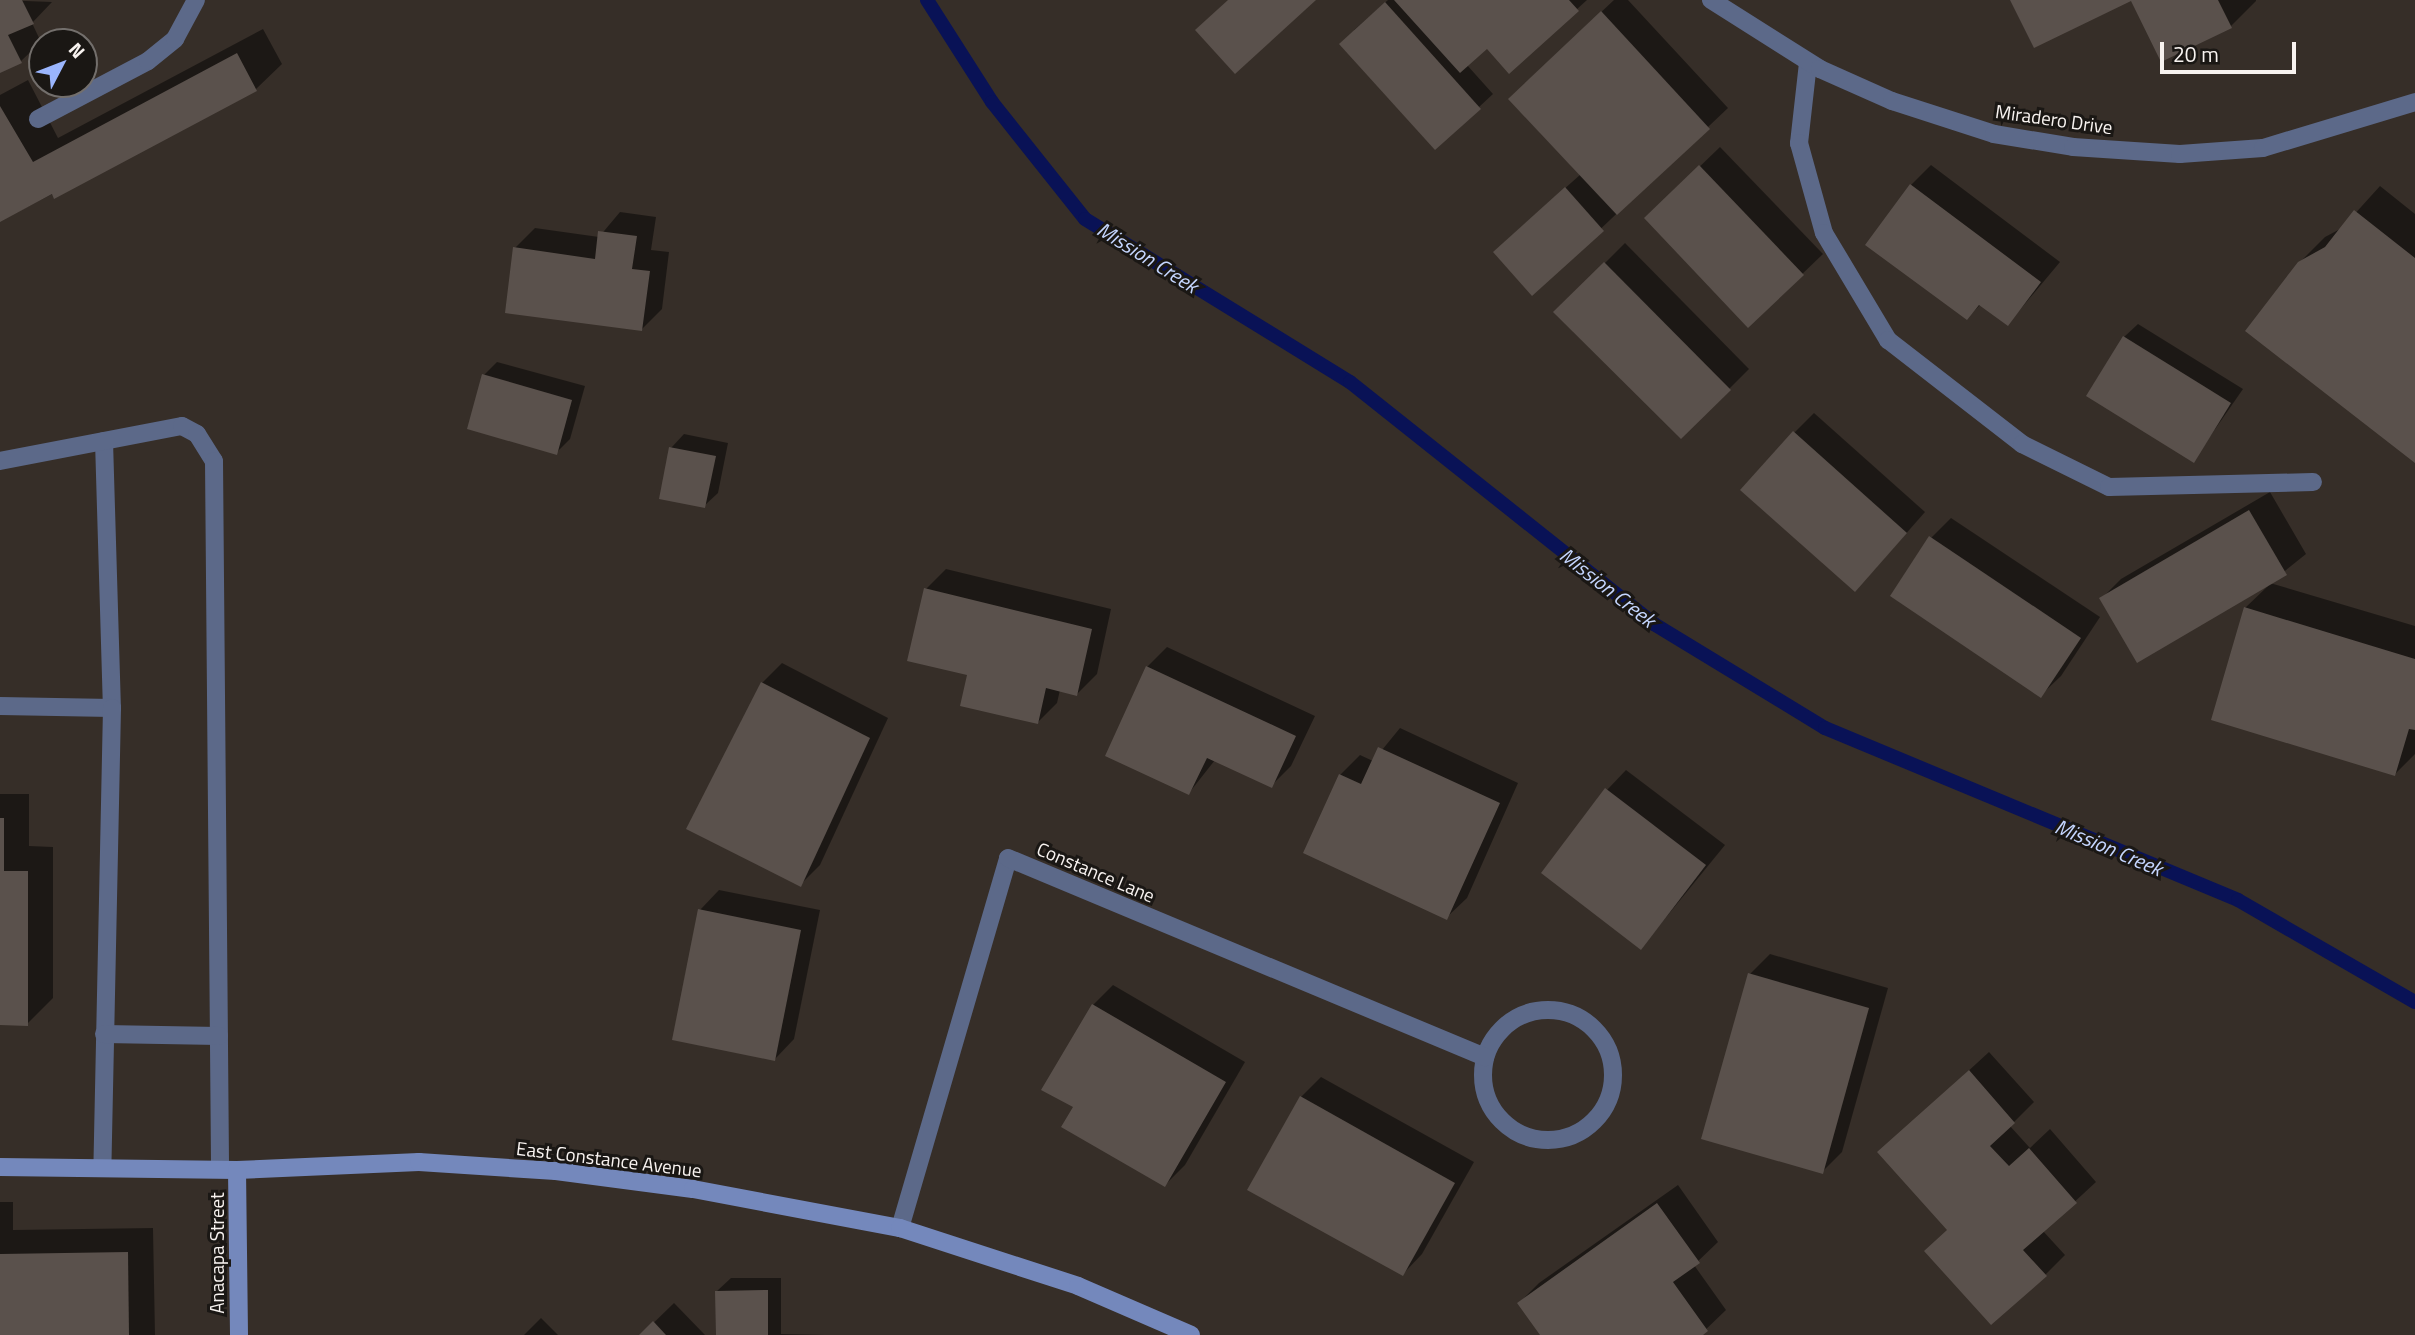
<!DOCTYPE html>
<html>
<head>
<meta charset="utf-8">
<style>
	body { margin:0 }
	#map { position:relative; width:2415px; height:1335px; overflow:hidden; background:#362e28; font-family:"Titillium Web",sans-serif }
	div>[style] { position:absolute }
	.shadow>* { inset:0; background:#0007 }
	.stream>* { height:14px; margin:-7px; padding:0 7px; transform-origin:7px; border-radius:7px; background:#091256 }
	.building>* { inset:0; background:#5a514c }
	.lane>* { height:18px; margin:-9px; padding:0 9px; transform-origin:9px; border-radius:9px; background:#5c6989 }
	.street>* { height:18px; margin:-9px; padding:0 9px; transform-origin:9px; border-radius:9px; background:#5c6989 }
	.street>.ring { margin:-9px; padding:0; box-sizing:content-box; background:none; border:18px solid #5c6989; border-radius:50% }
	.secondary>* { height:18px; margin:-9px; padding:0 9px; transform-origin:9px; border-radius:9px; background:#7488bc }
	span { translate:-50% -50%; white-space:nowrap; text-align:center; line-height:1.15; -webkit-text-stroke:6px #1a1714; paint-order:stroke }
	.street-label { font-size:19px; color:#f8f3f0 }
	.water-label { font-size:21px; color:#c5d6ff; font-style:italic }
	.north { position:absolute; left:28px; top:28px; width:70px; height:70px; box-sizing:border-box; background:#1a1714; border:2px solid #736f6c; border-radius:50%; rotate:48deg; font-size:19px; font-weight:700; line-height:28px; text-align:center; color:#f8f3f0 }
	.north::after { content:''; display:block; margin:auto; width:24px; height:32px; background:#9ab5fd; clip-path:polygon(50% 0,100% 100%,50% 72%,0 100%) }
	.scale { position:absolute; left:2160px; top:42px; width:136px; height:32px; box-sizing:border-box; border:4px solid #f8f3f0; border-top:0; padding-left:9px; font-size:21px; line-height:24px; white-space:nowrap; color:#f8f3f0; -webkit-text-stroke:5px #1a1714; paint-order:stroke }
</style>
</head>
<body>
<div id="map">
	<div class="shadow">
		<div style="clip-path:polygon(0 0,52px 2px,32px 23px,41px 42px,21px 61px,0 71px)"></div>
		<div style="clip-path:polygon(1388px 0,1587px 0,1509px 71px,1487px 47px,1467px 65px,1493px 94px,1435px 148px,1354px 30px)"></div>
		<div style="clip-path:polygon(1614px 0,1628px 0,1728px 108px,1532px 294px,1508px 239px,1581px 174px,1530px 79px)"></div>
		<div style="clip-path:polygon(2133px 0,2256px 0,2256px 1px,2231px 26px)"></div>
		<div style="clip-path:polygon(263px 29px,282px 64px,256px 89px,0 221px,0 95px,28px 80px,58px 138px)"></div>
		<div style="clip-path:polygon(1720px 147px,1823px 254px,1748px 326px,1666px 199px)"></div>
		<div style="clip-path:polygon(1931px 165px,2060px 262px,2008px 324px,1981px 304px,1967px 318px,1911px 185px)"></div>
		<div style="clip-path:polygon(2380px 186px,2415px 214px,2415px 460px,2299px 263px,2325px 237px,2342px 228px)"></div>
		<div style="clip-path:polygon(620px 212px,656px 217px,651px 250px,669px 252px,662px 309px,642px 329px,515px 248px,535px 228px,599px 237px)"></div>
		<div style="clip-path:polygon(1625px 243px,1749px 369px,1681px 437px,1556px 312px)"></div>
		<div style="clip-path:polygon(2138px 324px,2243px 389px,2193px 461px,2124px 337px)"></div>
		<div style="clip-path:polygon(497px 362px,585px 386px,570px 439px,556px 453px,484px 375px)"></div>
		<div style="clip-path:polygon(1814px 413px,1925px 512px,1874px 570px,1794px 433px)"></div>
		<div style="clip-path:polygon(684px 434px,728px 443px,718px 493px,704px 506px,671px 448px)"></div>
		<div style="clip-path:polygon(2270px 492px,2306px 554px,2270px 583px,2415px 626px,2415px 754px,2395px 774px,2245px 608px,2268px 586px,2101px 599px,2121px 579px)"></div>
		<div style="clip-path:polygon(1951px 518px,2100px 617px,2061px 676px,2041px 695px,1931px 538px)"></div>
		<div style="clip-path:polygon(946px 569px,1111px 609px,1097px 674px,1077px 694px,1060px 690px,1057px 703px,1037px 723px,926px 589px)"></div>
		<div style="clip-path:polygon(1167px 647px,1315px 716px,1291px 766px,1271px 786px,1215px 760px,1189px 793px,1147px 667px)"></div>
		<div style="clip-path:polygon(782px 663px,888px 718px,820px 865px,800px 885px,688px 828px,762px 683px)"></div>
		<div style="clip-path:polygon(1400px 728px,1518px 783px,1467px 898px,1447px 917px,1340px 775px,1360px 755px,1373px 761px)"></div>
		<div style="clip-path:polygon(1626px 770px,1725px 845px,1641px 948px,1607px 790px)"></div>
		<div style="clip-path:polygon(0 794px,29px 794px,29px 846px,53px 847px,53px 998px,27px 1024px,0 1024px)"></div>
		<div style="clip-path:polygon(719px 890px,820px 910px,794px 1039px,775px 1059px,700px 910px)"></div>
		<div style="clip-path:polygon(1770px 954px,1888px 988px,1842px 1152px,1822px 1172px,1750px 974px)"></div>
		<div style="clip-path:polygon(1113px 985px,1245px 1062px,1185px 1165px,1165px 1185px,1093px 1005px)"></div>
		<div style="clip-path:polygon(1989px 1052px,2034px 1102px,2010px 1126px,2030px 1148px,2050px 1129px,2096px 1182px,2043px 1231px,2065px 1255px,2045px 1275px,1948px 1229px,1880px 1152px)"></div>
		<div style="clip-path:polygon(1321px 1077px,1474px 1162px,1422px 1254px,1403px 1274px,1301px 1097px)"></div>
		<div style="clip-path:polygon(1678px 1185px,1718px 1242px,1694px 1265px,1726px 1310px,1700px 1335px,1542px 1335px,1519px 1303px,1539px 1283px)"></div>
		<div style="clip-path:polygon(0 1202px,13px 1202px,13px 1230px,153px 1228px,155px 1335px,0 1335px)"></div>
		<div style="clip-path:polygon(731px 1278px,781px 1278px,781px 1334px,825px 1335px,717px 1335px,717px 1291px)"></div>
		<div style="clip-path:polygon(674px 1303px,705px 1335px,641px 1335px)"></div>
		<div style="clip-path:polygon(541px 1318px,558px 1335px,524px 1335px)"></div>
	</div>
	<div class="stream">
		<div style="left:927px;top:0;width:121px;rotate:57.5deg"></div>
		<div style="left:992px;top:102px;width:149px;rotate:51.5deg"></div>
		<div style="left:1085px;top:219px;width:311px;rotate:31.6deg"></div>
		<div style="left:1350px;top:382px;width:389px;rotate:38.5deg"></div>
		<div style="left:1654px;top:624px;width:200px;rotate:31.3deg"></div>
		<div style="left:1825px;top:728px;width:447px;rotate:22.6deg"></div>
		<div style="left:2238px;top:900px;width:204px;rotate:30deg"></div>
	</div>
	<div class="building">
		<div style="clip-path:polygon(0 0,22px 0,34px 24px,8px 35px,22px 63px,0 73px)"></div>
		<div style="clip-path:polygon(1228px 0,1316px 0,1235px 74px,1195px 30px)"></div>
		<div style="clip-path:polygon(1394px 0,1569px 0,1579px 11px,1509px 74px,1487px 49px,1460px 73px)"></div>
		<div style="clip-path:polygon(2010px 0,2218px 0,2232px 28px,2161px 62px,2131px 1px,2034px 48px)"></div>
		<div style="clip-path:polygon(1385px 2px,1481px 109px,1435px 150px,1339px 44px)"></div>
		<div style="clip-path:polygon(1601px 11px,1710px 129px,1617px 215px,1508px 99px)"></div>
		<div style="clip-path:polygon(237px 53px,257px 91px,54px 199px,52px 194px,0 222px,0 106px,33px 162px)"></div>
		<div style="clip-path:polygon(1699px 165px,1804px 275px,1748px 328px,1644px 218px)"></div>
		<div style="clip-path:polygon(1910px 184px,2041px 282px,2008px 326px,1979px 305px,1967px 320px,1865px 245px)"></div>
		<div style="clip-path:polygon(1565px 187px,1604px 231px,1532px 296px,1493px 252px)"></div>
		<div style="clip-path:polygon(2354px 210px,2415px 258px,2415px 463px,2245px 331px,2298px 262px,2325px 247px)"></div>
		<div style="clip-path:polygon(598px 231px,637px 236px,632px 269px,650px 271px,642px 331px,505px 313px,513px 247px,595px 259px)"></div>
		<div style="clip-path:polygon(1604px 262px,1731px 390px,1681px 439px,1553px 312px)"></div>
		<div style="clip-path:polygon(2123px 336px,2231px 403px,2194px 463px,2086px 396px)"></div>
		<div style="clip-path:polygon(482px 374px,572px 400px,557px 455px,467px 429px)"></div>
		<div style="clip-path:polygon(1793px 431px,1907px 533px,1855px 592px,1740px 490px)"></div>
		<div style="clip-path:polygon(669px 447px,716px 456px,705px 508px,659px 499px)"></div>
		<div style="clip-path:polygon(2249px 510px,2287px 575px,2137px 663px,2099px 598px)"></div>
		<div style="clip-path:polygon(1929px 536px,2081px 638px,2041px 698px,1890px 596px)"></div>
		<div style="clip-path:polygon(924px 588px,1092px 629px,1077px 696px,1046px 688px,1038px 724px,960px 706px,967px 675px,907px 661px)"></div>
		<div style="clip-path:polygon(2244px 607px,2415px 659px,2415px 730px,2409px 729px,2395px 776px,2211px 720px)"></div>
		<div style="clip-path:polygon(1146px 666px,1296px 736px,1272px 788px,1207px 758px,1189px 795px,1105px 756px)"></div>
		<div style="clip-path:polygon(761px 682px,870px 738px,801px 887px,686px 829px)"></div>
		<div style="clip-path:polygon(1378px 747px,1500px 803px,1447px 920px,1303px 853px,1339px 774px,1361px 784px)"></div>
		<div style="clip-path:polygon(1605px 788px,1706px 865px,1641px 950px,1541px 873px)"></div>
		<div style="clip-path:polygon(0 818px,4px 818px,4px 871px,28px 871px,28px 1026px,0 1025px)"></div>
		<div style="clip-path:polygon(698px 909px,801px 930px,775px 1061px,672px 1040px)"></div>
		<div style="clip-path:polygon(1748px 973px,1869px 1008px,1823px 1174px,1701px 1139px)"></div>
		<div style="clip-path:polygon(1092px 1004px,1226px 1082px,1165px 1187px,1061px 1127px,1073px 1107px,1041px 1090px)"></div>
		<div style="clip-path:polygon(1969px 1070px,2015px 1123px,1990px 1146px,2009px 1166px,2029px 1148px,2077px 1203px,2023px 1250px,2047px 1276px,1991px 1325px,1924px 1251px,1947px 1230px,1877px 1152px)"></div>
		<div style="clip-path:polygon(1300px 1096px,1455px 1183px,1403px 1276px,1247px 1190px)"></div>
		<div style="clip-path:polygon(1657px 1203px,1700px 1263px,1673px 1282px,1708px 1331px,1703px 1335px,1540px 1335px,1517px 1303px)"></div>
		<div style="clip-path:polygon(128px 1252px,129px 1335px,0 1335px,0 1254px)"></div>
		<div style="clip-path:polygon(768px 1290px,768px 1335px,716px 1335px,715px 1291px)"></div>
		<div style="clip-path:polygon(653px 1321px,666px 1335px,639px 1335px)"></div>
	</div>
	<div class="lane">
		<div style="left:1808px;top:63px;width:81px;rotate:96.4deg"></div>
		<div style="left:1799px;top:143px;width:93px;rotate:74.5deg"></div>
		<div style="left:1824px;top:233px;width:125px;rotate:59.1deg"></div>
		<div style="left:1888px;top:340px;width:170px;rotate:37.8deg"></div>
		<div style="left:2022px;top:444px;width:97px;rotate:26.3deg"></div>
		<div style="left:2109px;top:487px;width:204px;rotate:-1.4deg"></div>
		<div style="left:38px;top:119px;width:124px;rotate:-27.8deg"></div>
		<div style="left:148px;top:61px;width:35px;rotate:-39deg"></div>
		<div style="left:175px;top:39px;width:44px;rotate:-61.7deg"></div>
		<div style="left:104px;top:441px;width:267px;rotate:88.3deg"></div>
		<div style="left:0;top:461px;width:185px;rotate:-10.9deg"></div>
		<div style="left:182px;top:426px;width:17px;rotate:28deg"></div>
		<div style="left:197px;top:434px;width:32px;rotate:58deg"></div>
		<div style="left:214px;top:461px;width:708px;rotate:89.51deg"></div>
		<div style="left:0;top:706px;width:112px;rotate:1deg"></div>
		<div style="left:112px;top:708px;width:460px;rotate:91.2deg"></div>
		<div style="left:104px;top:1034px;width:115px;rotate:1deg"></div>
	</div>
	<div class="street">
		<div style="left:1711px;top:0;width:129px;rotate:32.3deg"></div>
		<div style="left:1820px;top:69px;width:79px;rotate:24deg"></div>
		<div style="left:1892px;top:101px;width:107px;rotate:17.9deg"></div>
		<div style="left:1994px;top:134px;width:80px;rotate:9.3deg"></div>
		<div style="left:2073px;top:147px;width:107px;rotate:3.7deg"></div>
		<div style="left:2180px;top:154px;width:83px;rotate:-4.1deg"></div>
		<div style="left:2263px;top:148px;width:159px;rotate:-16.8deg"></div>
		<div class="ring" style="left:1483px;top:1010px;width:112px;height:112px"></div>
		<div style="left:900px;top:1228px;width:385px;rotate:-73.7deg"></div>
		<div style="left:1008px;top:858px;width:517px;rotate:22.65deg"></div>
	</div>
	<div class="secondary">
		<div style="left:0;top:1167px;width:237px;rotate:0.7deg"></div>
		<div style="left:237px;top:1170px;width:182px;rotate:-2.5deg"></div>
		<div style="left:419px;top:1162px;width:137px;rotate:3.8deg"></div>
		<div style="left:556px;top:1171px;width:138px;rotate:7.5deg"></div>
		<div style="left:693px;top:1189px;width:211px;rotate:10.7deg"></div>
		<div style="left:900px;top:1228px;width:187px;rotate:18deg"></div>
		<div style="left:1078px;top:1286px;width:123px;rotate:23.4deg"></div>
		<div style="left:237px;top:1170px;width:165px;rotate:89.3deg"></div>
	</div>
	<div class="street-label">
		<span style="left:2054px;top:119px;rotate:8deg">Miradero Drive</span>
		<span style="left:1096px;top:872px;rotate:23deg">Constance Lane</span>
		<span style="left:609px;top:1159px;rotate:7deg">East Constance Avenue</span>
		<span style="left:217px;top:1253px;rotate:-90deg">Anacapa Street</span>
	</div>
	<div class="water-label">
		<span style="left:1148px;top:257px;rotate:32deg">Mission Creek</span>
		<span style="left:1608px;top:587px;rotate:38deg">Mission Creek</span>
		<span style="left:2109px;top:847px;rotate:23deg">Mission Creek</span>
	</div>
	<div class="north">N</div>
	<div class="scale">20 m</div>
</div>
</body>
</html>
